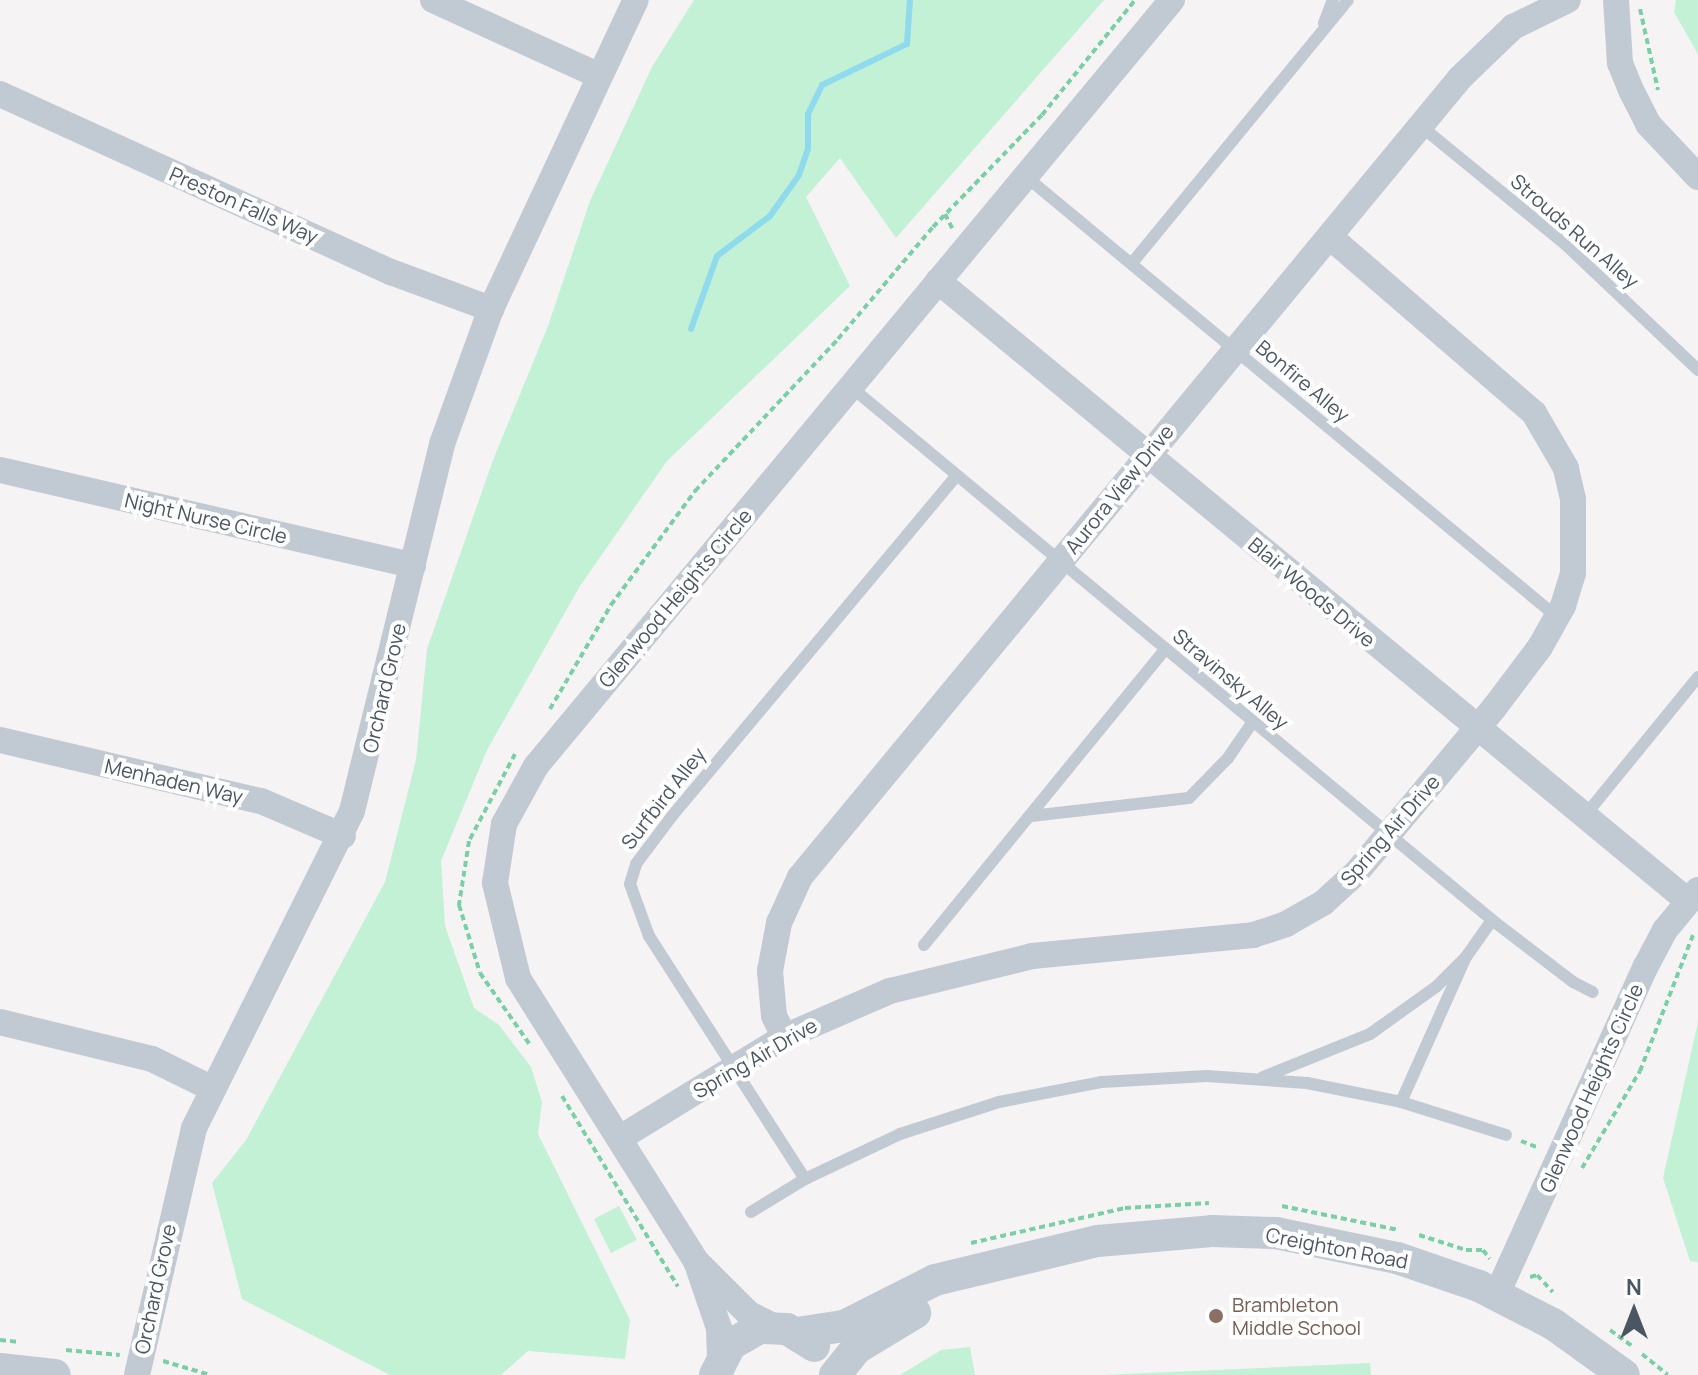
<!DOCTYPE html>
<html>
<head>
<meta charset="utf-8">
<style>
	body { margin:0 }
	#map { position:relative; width:1698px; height:1375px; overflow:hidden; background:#f5f3f3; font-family:Manrope,sans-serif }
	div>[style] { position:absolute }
	.green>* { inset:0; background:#c3f1d5 }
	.stream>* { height:6px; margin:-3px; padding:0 3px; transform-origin:3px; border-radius:3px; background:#90daee }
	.path>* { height:4px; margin-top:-2px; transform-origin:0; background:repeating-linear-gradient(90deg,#7ad0a6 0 6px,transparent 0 10px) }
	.service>* { height:12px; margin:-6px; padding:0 6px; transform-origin:6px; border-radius:6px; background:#c1cad2 }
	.minor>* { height:26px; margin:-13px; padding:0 13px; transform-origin:13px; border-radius:13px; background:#c1cad2 }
	.tertiary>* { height:32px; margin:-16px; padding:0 16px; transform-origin:16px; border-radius:16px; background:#c1cad2 }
	.dots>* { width:22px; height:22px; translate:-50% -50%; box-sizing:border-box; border:4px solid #fff; border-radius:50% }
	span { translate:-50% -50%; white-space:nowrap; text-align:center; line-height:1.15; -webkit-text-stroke:8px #fff; paint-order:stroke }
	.street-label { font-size:20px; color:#4a5661 }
	.education-label { font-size:20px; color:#785e54 }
	.left { translate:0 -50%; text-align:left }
	.north { position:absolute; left:1594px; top:1271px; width:80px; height:80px; -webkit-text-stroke:6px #fff; paint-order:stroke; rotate:0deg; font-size:22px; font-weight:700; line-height:32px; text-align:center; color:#4a5661 }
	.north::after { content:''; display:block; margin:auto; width:28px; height:36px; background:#4a5661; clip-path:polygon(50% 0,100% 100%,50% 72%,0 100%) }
</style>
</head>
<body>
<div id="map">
	<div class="green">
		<div style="clip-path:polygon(694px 0,1104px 0,896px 238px,840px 158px,806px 197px,850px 286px,667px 461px,580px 586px,487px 750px,441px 861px,445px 926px,474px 1008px,499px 1025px,531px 1067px,542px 1102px,538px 1134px,630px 1320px,625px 1359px,528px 1351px,501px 1375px,390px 1375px,242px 1299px,212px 1183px,246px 1140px,385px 882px,416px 760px,427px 649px,493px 460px,548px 326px,590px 201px,652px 67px)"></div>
		<div style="clip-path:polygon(1676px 0,1698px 0,1698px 54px,1674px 12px)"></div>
		<div style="clip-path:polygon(1698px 1022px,1698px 1262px,1690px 1261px,1663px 1178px)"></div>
		<div style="clip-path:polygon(619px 1206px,637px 1240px,611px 1253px,594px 1219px)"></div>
		<div style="clip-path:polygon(970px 1347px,975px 1375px,900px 1375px,941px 1350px)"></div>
		<div style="clip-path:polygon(1370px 1363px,1371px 1375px,1102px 1375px)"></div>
	</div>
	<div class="stream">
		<div style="left:691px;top:329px;width:77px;rotate:-70.4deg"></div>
		<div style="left:717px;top:256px;width:66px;rotate:-37deg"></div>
		<div style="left:770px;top:216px;width:50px;rotate:-54.7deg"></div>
		<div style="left:799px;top:175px;width:28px;rotate:-71deg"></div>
		<div style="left:808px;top:149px;width:35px;rotate:-90deg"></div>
		<div style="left:808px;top:114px;width:32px;rotate:-64deg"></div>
		<div style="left:822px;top:85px;width:94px;rotate:-25.8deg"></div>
		<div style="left:907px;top:44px;width:44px;rotate:-86.1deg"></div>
	</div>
	<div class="path">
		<div style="left:1640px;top:9px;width:83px;rotate:77.5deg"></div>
		<div style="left:945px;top:214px;width:16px;rotate:63deg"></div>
		<div style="left:550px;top:709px;width:121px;rotate:-59.6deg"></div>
		<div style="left:611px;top:605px;width:142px;rotate:-53.6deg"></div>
		<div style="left:695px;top:491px;width:209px;rotate:-46.7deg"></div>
		<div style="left:838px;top:339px;width:147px;rotate:-49.7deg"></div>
		<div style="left:933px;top:227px;width:156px;rotate:-45.8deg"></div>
		<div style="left:1042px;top:115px;width:148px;rotate:-51deg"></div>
		<div style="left:515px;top:754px;width:98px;rotate:117.9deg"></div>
		<div style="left:469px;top:841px;width:65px;rotate:98.9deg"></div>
		<div style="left:459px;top:905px;width:71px;rotate:72.8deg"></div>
		<div style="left:480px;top:973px;width:88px;rotate:55.2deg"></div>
		<div style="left:562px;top:1096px;width:223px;rotate:58.7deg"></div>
		<div style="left:1521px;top:1141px;width:19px;rotate:21deg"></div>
		<div style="left:1582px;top:1168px;width:113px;rotate:-59.1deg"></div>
		<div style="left:1640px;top:1071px;width:146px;rotate:-68.7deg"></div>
		<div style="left:1282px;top:1206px;width:119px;rotate:11.6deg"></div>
		<div style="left:1419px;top:1235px;width:49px;rotate:17.7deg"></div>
		<div style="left:1466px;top:1250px;width:17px"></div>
		<div style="left:1483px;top:1250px;width:11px;rotate:52deg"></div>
		<div style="left:971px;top:1243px;width:158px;rotate:-12.8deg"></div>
		<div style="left:1125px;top:1208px;width:84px;rotate:-3.4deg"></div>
		<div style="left:1530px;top:1277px;width:7px;rotate:-16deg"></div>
		<div style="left:1537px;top:1275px;width:23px;rotate:47deg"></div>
		<div style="left:1610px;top:1330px;width:27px;rotate:36deg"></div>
		<div style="left:0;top:1340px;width:18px;rotate:6deg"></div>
		<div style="left:66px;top:1350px;width:54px;rotate:5.3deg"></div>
		<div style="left:1642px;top:1354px;width:33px;rotate:39deg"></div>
		<div style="left:163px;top:1361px;width:49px;rotate:16.6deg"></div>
	</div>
	<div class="service">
		<div style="left:1324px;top:23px;width:25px;rotate:-69deg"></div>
		<div style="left:1422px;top:127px;width:186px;rotate:39.3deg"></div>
		<div style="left:1566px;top:245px;width:182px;rotate:43.4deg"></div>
		<div style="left:1024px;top:175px;width:692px;rotate:39.67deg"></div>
		<div style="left:1132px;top:263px;width:340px;rotate:-50.6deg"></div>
		<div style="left:851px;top:387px;width:834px;rotate:39.74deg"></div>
		<div style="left:1492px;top:920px;width:102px;rotate:37.4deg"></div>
		<div style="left:1573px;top:982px;width:22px;rotate:27deg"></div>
		<div style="left:1031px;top:816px;width:159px;rotate:-6.5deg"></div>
		<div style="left:1189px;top:798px;width:56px;rotate:-45.7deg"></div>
		<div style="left:1228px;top:758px;width:42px;rotate:-55.6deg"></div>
		<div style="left:1583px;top:818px;width:182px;rotate:-50.8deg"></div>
		<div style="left:924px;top:945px;width:381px;rotate:-50.8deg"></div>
		<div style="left:1263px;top:1077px;width:115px;rotate:-21.9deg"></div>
		<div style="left:1370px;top:1034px;width:82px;rotate:-35.6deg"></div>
		<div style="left:1437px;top:986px;width:41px;rotate:-45deg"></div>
		<div style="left:1401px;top:1102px;width:159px;rotate:-65.9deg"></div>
		<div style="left:1466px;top:957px;width:45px;rotate:-54.9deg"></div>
		<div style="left:805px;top:1179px;width:289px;rotate:-122.7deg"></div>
		<div style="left:649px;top:936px;width:55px;rotate:-110.1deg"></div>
		<div style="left:630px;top:884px;width:21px;rotate:-73deg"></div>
		<div style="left:636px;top:864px;width:60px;rotate:-53.1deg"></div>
		<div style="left:672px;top:816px;width:443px;rotate:-50.1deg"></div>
		<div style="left:751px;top:1212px;width:63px;rotate:-31.4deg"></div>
		<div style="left:805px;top:1179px;width:105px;rotate:-25.3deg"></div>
		<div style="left:900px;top:1134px;width:104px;rotate:-17.9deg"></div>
		<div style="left:999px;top:1102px;width:105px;rotate:-11deg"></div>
		<div style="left:1102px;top:1082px;width:105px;rotate:-3.3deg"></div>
		<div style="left:1207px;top:1076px;width:100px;rotate:4deg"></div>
		<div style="left:1307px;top:1083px;width:96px;rotate:11.4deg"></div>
		<div style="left:1401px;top:1102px;width:110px;rotate:17.4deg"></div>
	</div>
	<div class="minor">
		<div style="left:433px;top:0;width:183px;rotate:24.5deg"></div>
		<div style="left:1616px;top:0;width:63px;rotate:86.4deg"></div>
		<div style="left:1620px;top:63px;width:31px;rotate:68deg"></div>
		<div style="left:1632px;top:92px;width:36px;rotate:63deg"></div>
		<div style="left:1648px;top:124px;width:73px;rotate:46.7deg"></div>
		<div style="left:0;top:94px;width:430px;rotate:24.5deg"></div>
		<div style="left:391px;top:272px;width:107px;rotate:20.3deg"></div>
		<div style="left:938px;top:281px;width:973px;rotate:39.58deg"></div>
		<div style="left:0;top:470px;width:424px;rotate:13deg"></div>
		<div style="left:0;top:740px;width:268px;rotate:13.2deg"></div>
		<div style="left:261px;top:801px;width:89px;rotate:23.1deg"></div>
		<div style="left:0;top:1022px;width:156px;rotate:13.7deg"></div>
		<div style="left:152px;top:1059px;width:66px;rotate:26.2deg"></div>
		<div style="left:784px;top:1037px;width:23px;rotate:-115deg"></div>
		<div style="left:774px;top:1016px;width:45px;rotate:-95.1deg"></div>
		<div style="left:770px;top:971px;width:49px;rotate:-79.4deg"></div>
		<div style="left:779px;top:923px;width:51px;rotate:-65.5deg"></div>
		<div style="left:800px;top:877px;width:1036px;rotate:-50.44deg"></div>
		<div style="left:1460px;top:78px;width:74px;rotate:-43.9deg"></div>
		<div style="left:1513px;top:27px;width:61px;rotate:-26.1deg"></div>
		<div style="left:620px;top:1138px;width:193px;rotate:-31.6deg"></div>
		<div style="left:784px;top:1037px;width:116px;rotate:-23.5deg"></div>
		<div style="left:890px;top:991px;width:146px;rotate:-13.8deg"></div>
		<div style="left:1032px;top:956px;width:222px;rotate:-5.4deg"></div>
		<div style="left:1253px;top:935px;width:35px;rotate:-18deg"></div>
		<div style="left:1286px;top:924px;width:43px;rotate:-29.6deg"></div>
		<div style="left:1323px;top:903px;width:45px;rotate:-42.3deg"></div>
		<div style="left:1356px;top:873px;width:215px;rotate:-50.1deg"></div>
		<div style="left:1494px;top:708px;width:76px;rotate:-53deg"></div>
		<div style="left:1540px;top:647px;width:47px;rotate:-60.7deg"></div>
		<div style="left:1563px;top:606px;width:34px;rotate:-73deg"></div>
		<div style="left:1573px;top:573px;width:74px;rotate:-90deg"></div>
		<div style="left:1573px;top:499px;width:32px;rotate:-103deg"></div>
		<div style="left:1566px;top:468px;width:64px;rotate:-120.2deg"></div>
		<div style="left:1534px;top:413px;width:269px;rotate:-139.2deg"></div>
		<div style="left:696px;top:1261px;width:75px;rotate:45deg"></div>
		<div style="left:749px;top:1314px;width:30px;rotate:26deg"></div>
		<div style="left:1497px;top:1294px;width:360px;rotate:-65.6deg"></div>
		<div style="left:1646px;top:966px;width:41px;rotate:-62.2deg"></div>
		<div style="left:1665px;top:930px;width:52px;rotate:-50.5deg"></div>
		<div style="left:720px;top:1358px;width:30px;rotate:-92deg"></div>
		<div style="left:719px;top:1328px;width:71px;rotate:-108.9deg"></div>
		<div style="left:696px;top:1261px;width:334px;rotate:-122.2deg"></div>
		<div style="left:518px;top:978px;width:98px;rotate:-103.6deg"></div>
		<div style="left:495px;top:883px;width:60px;rotate:-81.3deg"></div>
		<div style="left:504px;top:824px;width:66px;rotate:-61.1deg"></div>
		<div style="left:536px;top:766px;width:996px;rotate:-50.3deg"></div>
		<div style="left:137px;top:1375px;width:253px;rotate:-77deg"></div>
		<div style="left:194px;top:1128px;width:354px;rotate:-63.5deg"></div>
		<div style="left:352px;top:811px;width:378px;rotate:-76.2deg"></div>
		<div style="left:442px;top:444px;width:144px;rotate:-70.1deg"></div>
		<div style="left:491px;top:309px;width:341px;rotate:-64.9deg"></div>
	</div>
	<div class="tertiary">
		<div style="left:797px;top:1333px;width:48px;rotate:-8.5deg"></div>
		<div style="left:844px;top:1326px;width:102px;rotate:-26.8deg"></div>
		<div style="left:935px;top:1280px;width:168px;rotate:-13.5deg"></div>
		<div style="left:1098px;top:1241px;width:114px;rotate:-5deg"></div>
		<div style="left:1212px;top:1231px;width:64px;rotate:1.8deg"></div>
		<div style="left:1276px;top:1233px;width:124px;rotate:11.7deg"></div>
		<div style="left:1397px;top:1258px;width:87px;rotate:18.9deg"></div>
		<div style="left:1479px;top:1286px;width:83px;rotate:27.2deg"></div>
		<div style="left:1553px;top:1324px;width:87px;rotate:35.7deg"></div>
		<div style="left:0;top:1369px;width:55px;rotate:6.2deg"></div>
		<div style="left:715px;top:1375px;width:34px;rotate:-63deg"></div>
		<div style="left:730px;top:1345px;width:34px;rotate:-30deg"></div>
		<div style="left:759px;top:1328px;width:28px;rotate:2deg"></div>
		<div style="left:787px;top:1329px;width:32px;rotate:32deg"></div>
		<div style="left:835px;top:1375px;width:35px;rotate:-51deg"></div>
		<div style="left:857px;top:1348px;width:68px;rotate:-31.1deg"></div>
	</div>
	<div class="dots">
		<div style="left:1216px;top:1316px;background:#8d6e63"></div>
	</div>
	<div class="street-label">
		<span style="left:244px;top:205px;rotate:24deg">Preston Falls Way</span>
		<span style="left:1575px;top:231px;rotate:41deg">Strouds Run Alley</span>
		<span style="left:1303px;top:381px;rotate:40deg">Bonfire Alley</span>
		<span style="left:1119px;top:489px;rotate:-51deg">Aurora View Drive</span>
		<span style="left:206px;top:518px;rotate:13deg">Night Nurse Circle</span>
		<span style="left:1312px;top:592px;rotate:40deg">Blair Woods Drive</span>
		<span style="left:675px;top:598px;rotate:-50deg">Glenwood Heights Circle</span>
		<span style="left:1231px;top:679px;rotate:40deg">Stravinsky Alley</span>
		<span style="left:384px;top:688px;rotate:-77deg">Orchard Grove</span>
		<span style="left:174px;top:781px;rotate:13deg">Menhaden Way</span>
		<span style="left:663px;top:798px;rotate:-52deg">Surfbird Alley</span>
		<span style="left:1390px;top:830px;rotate:-49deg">Spring Air Drive</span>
		<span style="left:755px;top:1058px;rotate:-30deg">Spring Air Drive</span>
		<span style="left:1591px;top:1088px;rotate:-66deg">Glenwood Heights Circle</span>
		<span style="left:1337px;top:1248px;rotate:11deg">Creighton Road</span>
		<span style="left:155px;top:1289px;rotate:-78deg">Orchard Grove</span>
	</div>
	<div class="education-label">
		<span class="left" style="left:1232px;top:1316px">Brambleton<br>Middle School</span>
	</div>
	<div class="north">N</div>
</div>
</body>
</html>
